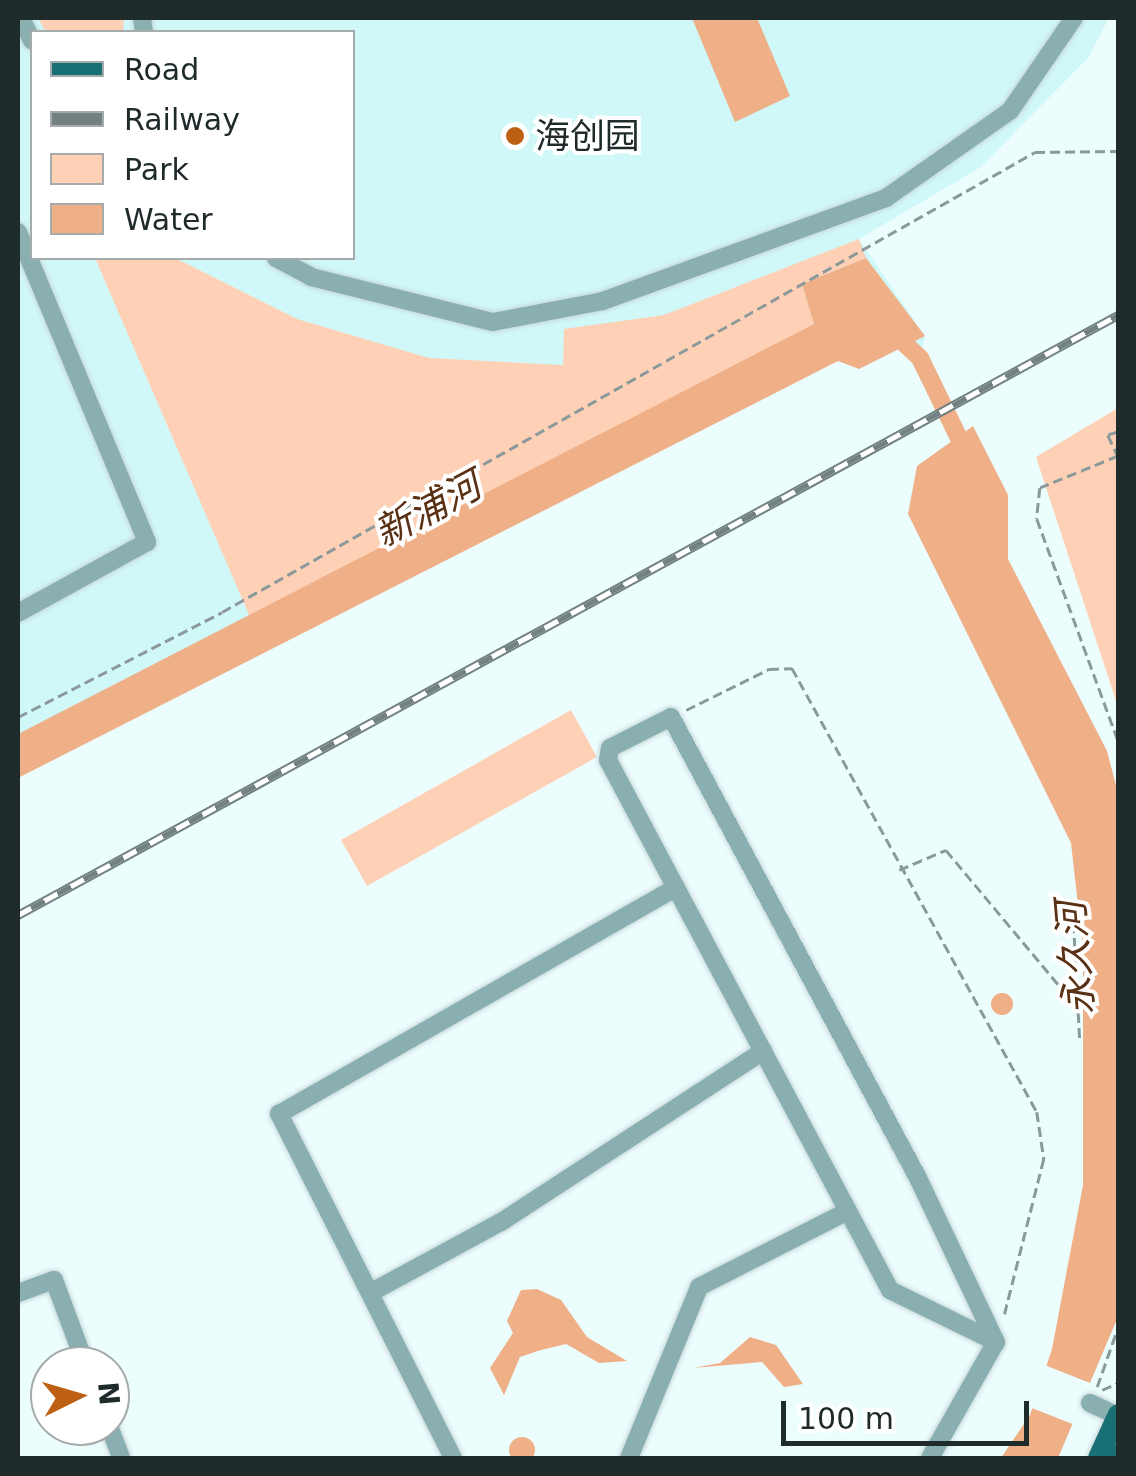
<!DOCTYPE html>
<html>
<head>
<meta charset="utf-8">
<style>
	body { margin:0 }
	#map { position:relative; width:1136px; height:1476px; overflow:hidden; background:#ecfdfe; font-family:"DejaVu Sans","Noto Sans SC",sans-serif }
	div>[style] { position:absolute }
	.built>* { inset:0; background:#d1f8f9 }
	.green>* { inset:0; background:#fed1b6 }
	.water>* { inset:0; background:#efaf87 }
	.round { border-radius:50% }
	.pier>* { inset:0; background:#ecfdfe }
	.canal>* { height:18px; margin:-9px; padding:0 9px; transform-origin:9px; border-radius:9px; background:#efaf87 }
	.path>* { height:2.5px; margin-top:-1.25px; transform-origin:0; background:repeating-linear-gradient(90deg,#8b999a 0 10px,transparent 0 15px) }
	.roads { filter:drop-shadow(0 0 2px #c7d7d8) drop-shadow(0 0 2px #c7d7d8) }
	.minor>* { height:18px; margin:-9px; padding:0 9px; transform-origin:9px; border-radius:9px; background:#89afb0 }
	.major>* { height:20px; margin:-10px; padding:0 10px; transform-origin:10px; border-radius:10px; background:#187074 }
	.rail>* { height:9px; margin-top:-4.5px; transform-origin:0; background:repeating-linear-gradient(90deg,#fff 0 15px,#738182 0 30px); box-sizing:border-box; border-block:2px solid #738182 }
	.dots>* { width:28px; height:28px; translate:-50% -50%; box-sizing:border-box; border:5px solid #fff; border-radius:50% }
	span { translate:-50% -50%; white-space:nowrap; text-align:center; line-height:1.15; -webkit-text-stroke:8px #fff; paint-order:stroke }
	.poi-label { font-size:35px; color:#1f2a2b }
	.left { translate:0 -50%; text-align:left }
	.water-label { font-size:38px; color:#5a3114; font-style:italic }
	.frame { position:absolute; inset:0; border:20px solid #1f2a2b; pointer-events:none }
	.legend { position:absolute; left:30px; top:30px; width:325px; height:230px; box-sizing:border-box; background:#fff; border:2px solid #a5aaaa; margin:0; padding:12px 18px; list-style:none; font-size:30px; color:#1f2a2b }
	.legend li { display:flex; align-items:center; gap:20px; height:50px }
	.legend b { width:50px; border:2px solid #a5aaaa }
	.north { position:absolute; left:30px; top:1346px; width:100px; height:100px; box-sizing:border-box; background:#fff; border:2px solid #a5aaaa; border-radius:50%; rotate:85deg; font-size:28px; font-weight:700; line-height:40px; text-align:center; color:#1f2a2b }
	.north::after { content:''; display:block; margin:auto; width:35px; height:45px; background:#be6013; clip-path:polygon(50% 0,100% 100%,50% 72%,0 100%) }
	.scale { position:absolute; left:781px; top:1401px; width:248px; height:45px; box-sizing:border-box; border:5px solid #1f2a2b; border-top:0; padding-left:12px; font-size:30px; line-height:35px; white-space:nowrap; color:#1f2a2b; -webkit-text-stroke:8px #fff; paint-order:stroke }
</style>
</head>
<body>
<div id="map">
	<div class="built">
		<div style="clip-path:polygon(evenodd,18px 18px,1109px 18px,1088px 58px,981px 167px,859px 239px,925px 336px,920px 358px,870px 316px,18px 763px,18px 18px,32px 32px,352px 32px,352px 258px,32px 258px,32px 32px)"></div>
	</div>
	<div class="green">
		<div style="clip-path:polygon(38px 18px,124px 18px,123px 32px,46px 32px)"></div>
		<div style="clip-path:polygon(859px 239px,866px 258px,802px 284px,814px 324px,253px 624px,95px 258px,175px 258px,297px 319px,429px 358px,563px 365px,564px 329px,664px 315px)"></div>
		<div style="clip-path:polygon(1118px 408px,1118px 707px,1036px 457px)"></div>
		<div style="clip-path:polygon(571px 710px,597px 757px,367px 886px,341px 840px)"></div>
	</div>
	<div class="water">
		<div style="clip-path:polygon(692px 18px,757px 18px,790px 96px,735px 122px)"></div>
		<div style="clip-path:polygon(866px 258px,925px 336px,859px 369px,838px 361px,18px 778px,18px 734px,814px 324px,802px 284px)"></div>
		<div style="clip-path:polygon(973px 426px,1008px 495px,1008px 559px,1107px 751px,1118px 793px,1118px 1317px,1058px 1458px,1001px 1458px,1030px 1415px,1052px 1349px,1083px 1185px,1083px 949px,1071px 843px,908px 514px,917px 466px)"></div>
		<div class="round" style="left:991px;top:993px;width:22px;height:22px"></div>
		<div style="clip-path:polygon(537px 1289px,561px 1300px,587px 1337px,627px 1361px,599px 1363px,566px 1344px,541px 1350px,520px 1357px,504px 1395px,490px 1368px,513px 1333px,507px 1321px,521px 1290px)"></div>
		<div style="clip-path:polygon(750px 1337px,776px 1345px,803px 1384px,784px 1387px,762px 1362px,693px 1368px,720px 1363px)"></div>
		<div class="round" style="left:509px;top:1437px;width:26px;height:26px"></div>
	</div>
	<div class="pier">
		<div style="clip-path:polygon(1042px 1364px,1100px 1387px,1080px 1427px,1027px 1406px)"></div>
	</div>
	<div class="canal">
		<div style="left:890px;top:330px;width:41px;rotate:43deg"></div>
		<div style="left:920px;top:358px;width:108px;rotate:64.1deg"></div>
	</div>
	<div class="path">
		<div style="left:1118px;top:432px;width:10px;rotate:163deg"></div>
		<div style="left:1108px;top:435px;width:23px;rotate:65deg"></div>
		<div style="left:1118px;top:456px;width:84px;rotate:157.7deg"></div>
		<div style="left:1040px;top:488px;width:31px;rotate:96deg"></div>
		<div style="left:1037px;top:519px;width:235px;rotate:69.9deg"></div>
		<div style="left:686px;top:710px;width:93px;rotate:-26.3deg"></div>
		<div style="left:769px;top:669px;width:23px;rotate:-2deg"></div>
		<div style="left:792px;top:668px;width:507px;rotate:61.11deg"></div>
		<div style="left:1037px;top:1112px;width:48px;rotate:81.5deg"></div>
		<div style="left:1044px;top:1159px;width:163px;rotate:104.2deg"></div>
		<div style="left:18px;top:717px;width:229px;rotate:-27.2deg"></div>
		<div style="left:222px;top:612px;width:934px;rotate:-29.5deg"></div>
		<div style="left:1035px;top:152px;width:83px;rotate:-0.7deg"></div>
		<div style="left:899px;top:870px;width:51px;rotate:-23.1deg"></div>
		<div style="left:946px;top:850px;width:207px;rotate:50.1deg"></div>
		<div style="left:1073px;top:908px;width:133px;rotate:87deg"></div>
		<div style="left:1097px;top:1387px;width:64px;rotate:-70.7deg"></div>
		<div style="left:1102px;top:1390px;width:17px;rotate:-24deg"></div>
	</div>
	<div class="roads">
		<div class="minor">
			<div style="left:21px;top:18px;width:25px;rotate:64deg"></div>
			<div style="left:142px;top:18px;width:14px;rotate:82deg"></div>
			<div style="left:18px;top:232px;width:336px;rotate:67.4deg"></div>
			<div style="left:147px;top:542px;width:147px;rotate:151.2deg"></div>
			<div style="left:276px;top:258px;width:40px;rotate:28deg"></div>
			<div style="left:311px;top:277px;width:187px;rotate:13.9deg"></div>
			<div style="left:493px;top:322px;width:112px;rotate:-10.8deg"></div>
			<div style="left:603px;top:301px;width:301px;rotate:-20deg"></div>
			<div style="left:886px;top:198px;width:151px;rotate:-35.1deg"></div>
			<div style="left:1010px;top:111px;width:113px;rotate:-55.5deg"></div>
			<div style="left:671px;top:717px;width:523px;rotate:61.82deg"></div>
			<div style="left:918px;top:1178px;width:182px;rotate:64.6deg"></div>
			<div style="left:996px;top:1342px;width:118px;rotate:-153.9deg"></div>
			<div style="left:890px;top:1290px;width:600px;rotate:-118.02deg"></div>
			<div style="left:608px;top:760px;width:12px;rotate:-81deg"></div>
			<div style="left:610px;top:748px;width:68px;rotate:-26.9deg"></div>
			<div style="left:18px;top:1293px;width:38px;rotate:-20deg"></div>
			<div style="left:54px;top:1280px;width:92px;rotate:69.6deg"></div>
			<div style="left:370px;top:1293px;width:149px;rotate:-28.5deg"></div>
			<div style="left:501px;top:1222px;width:313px;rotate:-33.1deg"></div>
			<div style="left:1090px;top:1403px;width:31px;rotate:25deg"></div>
			<div style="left:109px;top:1426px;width:34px;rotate:69deg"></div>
			<div style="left:453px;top:1458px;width:386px;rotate:-116.8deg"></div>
			<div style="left:279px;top:1114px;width:457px;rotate:-29.7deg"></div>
			<div style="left:629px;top:1458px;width:185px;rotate:-67.7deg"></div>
			<div style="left:699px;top:1287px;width:167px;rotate:-27deg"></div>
			<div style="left:930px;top:1458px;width:133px;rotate:-60.4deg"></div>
		</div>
		<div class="major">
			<div style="left:1098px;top:1458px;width:48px;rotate:-65.6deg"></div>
			<div style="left:1117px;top:1458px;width:4px;rotate:-76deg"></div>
		</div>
	</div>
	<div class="rail">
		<div style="left:18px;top:915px;width:1253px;rotate:-28.61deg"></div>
	</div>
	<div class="dots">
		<div style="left:515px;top:136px;background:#be6013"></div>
	</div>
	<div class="poi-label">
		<span class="left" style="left:535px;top:136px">海创园</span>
	</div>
	<div class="water-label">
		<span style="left:428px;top:510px;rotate:-28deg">新浦河</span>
		<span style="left:1076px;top:958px;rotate:-95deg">永久河</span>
	</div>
	<div class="frame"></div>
	<ul class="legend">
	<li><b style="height:12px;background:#187074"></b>Road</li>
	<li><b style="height:12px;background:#738182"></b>Railway</li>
	<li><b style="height:28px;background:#fed1b6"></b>Park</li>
	<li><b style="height:28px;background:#efaf87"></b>Water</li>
	</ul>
	<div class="north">N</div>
	<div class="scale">100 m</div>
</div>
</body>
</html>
